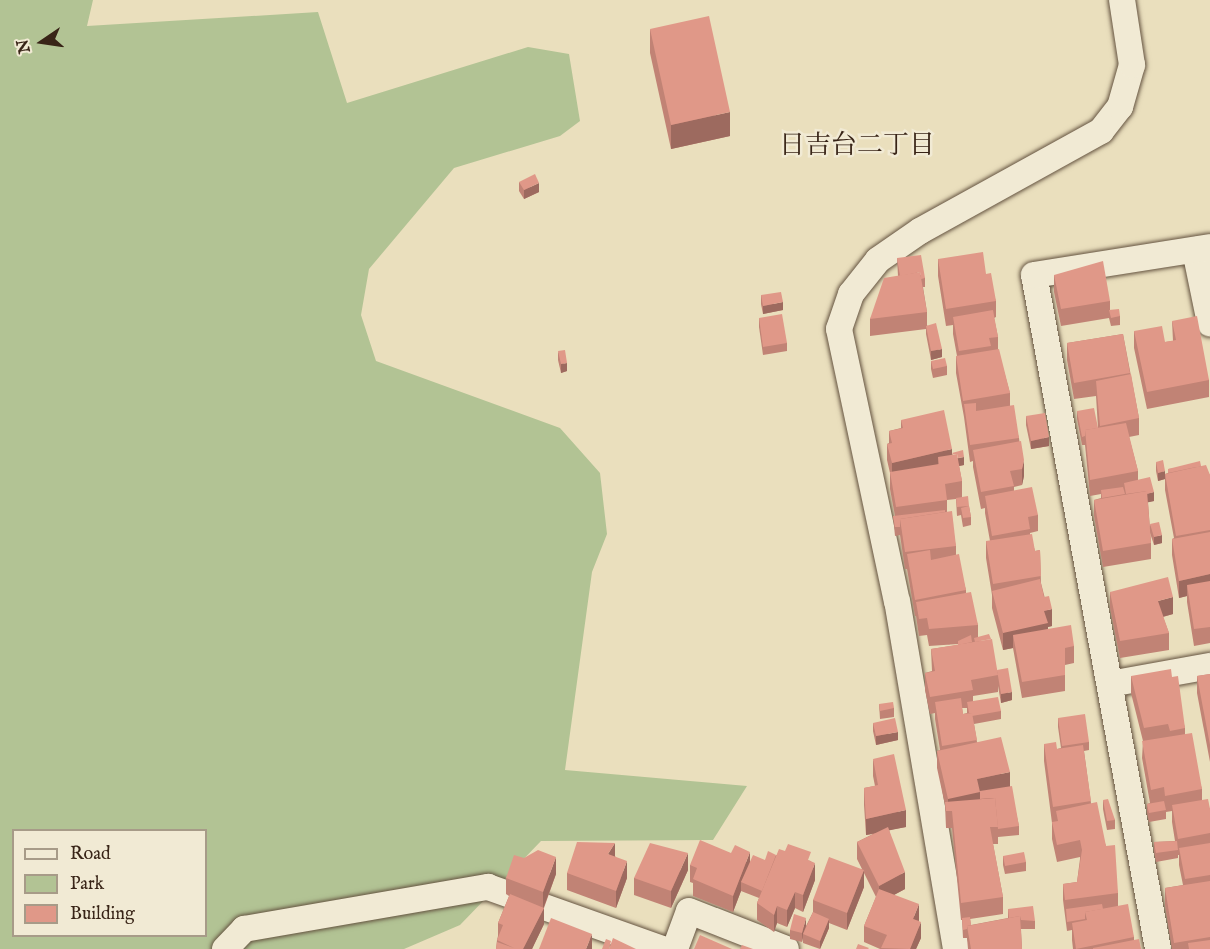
<!DOCTYPE html>
<html>
<head>
<meta charset="utf-8">
<style>
	body { margin:0 }
	#map { position:relative; width:1210px; height:949px; overflow:hidden; background:#eadfbd; font-family:"IM FELL English","Noto Serif JP",serif }
	div>[style] { position:absolute }
	.green>* { inset:0; background:#b2c394 }
	.roads { filter:drop-shadow(0 0 2px #645340) drop-shadow(0 0 2px #645340) }
	.street>* { height:26px; margin:-13px; padding:0 13px; transform-origin:13px; border-radius:13px; background:#f1ead4 }
	.wall>* { inset:0; background:#c18375 }
	.shaded-wall>* { inset:0; background:#9d6a5f }
	.building>* { inset:0; background:#e09888 }
	span { translate:-50% -50%; white-space:nowrap; text-align:center; line-height:1.15; -webkit-text-stroke:5px #f1ead4; paint-order:stroke }
	.neighbourhood-label { font-size:26px; color:#382417 }
	.legend { position:absolute; left:12px; top:829px; width:195px; height:108px; box-sizing:border-box; background:#f1ead4; border:2px solid #a79b88; margin:0; padding:8px 10px; list-style:none; font-size:18px; color:#382417 }
	.legend li { display:flex; align-items:center; gap:12px; height:30px }
	.legend b { width:30px; border:2px solid #a79b88 }
	.north { position:absolute; left:12px; top:12px; width:60px; height:60px; -webkit-text-stroke:4px #f1ead4; paint-order:stroke; rotate:257deg; font-size:16px; font-weight:700; line-height:24px; text-align:center; color:#382417 }
	.north::after { content:''; display:block; margin:auto; width:21px; height:27px; background:#382417; clip-path:polygon(50% 0,100% 100%,50% 72%,0 100%) }
</style>
</head>
<body>
<div id="map">
	<div class="green">
		<div style="clip-path:polygon(evenodd,0 0,93px 0,87px 26px,318px 12px,347px 103px,528px 47px,569px 54px,580px 121px,560px 136px,454px 168px,369px 269px,361px 315px,376px 361px,560px 428px,600px 473px,607px 534px,592px 572px,565px 770px,747px 786px,713px 840px,541px 841px,460px 925px,404px 949px,0 949px,0 0,14px 830px,206px 830px,206px 936px,14px 936px,14px 830px)"></div>
	</div>
	<div class="roads">
		<div class="street">
			<div style="left:1195px;top:250px;width:75px;rotate:78.4deg"></div>
			<div style="left:1110px;top:684px;width:102px;rotate:-10.2deg"></div>
			<div style="left:225px;top:949px;width:28px;rotate:-46deg"></div>
			<div style="left:244px;top:929px;width:248px;rotate:-9.8deg"></div>
			<div style="left:488px;top:887px;width:185px;rotate:19.6deg"></div>
			<div style="left:675px;top:949px;width:40px;rotate:-69.8deg"></div>
			<div style="left:689px;top:911px;width:104px;rotate:21.4deg"></div>
			<div style="left:956px;top:949px;width:352px;rotate:-99.6deg"></div>
			<div style="left:897px;top:602px;width:279px;rotate:-102deg"></div>
			<div style="left:839px;top:329px;width:37px;rotate:-71deg"></div>
			<div style="left:851px;top:294px;width:43px;rotate:-51.5deg"></div>
			<div style="left:878px;top:260px;width:51px;rotate:-34.6deg"></div>
			<div style="left:920px;top:231px;width:207px;rotate:-28.9deg"></div>
			<div style="left:1101px;top:131px;width:31px;rotate:-52deg"></div>
			<div style="left:1120px;top:107px;width:44px;rotate:-74.1deg"></div>
			<div style="left:1132px;top:65px;width:66px;rotate:-98.7deg"></div>
			<div style="left:1158px;top:949px;width:685px;rotate:-100.42deg"></div>
			<div style="left:1034px;top:275px;width:178px;rotate:-9deg"></div>
		</div>
	</div>
	<div class="wall">
		<div style="clip-path:polygon(650px 29px,730px 136px,671px 149px,650px 53px)"></div>
		<div style="clip-path:polygon(519px 182px,539px 192px,524px 199px,519px 191px)"></div>
		<div style="clip-path:polygon(897px 258px,925px 278px,925px 287px,923px 287px,927px 312px,927px 325px,942px 357px,931px 360px,926px 334px,926px 329px,870px 336px,870px 319px,898px 276px)"></div>
		<div style="clip-path:polygon(938px 259px,986px 274px,996px 301px,996px 317px,994px 318px,998px 337px,998px 350px,1010px 393px,1010px 406px,1019px 438px,1024px 476px,1022px 485px,1014px 487px,1014px 491px,1038px 515px,1038px 531px,1030px 533px,1030px 534px,1035px 551px,1040px 550px,1041px 583px,1052px 626px,1048px 627px,1048px 629px,1074px 646px,1074px 663px,1065px 665px,1065px 691px,1022px 698px,1013px 648px,1003px 650px,992px 608px,992px 595px,986px 558px,986px 541px,990px 541px,985px 513px,985px 508px,981px 509px,973px 467px,973px 461px,970px 462px,964px 417px,956px 373px,956px 356px,957px 356px,953px 334px,953px 325px,946px 326px,938px 276px)"></div>
		<div style="clip-path:polygon(1054px 275px,1110px 301px,1110px 310px,1120px 316px,1120px 325px,1111px 326px,1109px 318px,1061px 326px,1054px 292px)"></div>
		<div style="clip-path:polygon(761px 295px,783px 310px,763px 314px,761px 304px)"></div>
		<div style="clip-path:polygon(759px 318px,787px 343px,787px 351px,763px 355px,759px 327px)"></div>
		<div style="clip-path:polygon(1172px 321px,1209px 380px,1209px 397px,1147px 409px,1134px 348px,1134px 331px,1165px 342px,1173px 341px)"></div>
		<div style="clip-path:polygon(1123px 334px,1139px 418px,1139px 435px,1129px 437px,1138px 471px,1138px 480px,1154px 501px,1148px 502px,1151px 543px,1151px 559px,1103px 567px,1094px 516px,1094px 500px,1101px 498px,1101px 494px,1090px 496px,1085px 445px,1082px 445px,1077px 419px,1077px 411px,1098px 428px,1096px 396px,1074px 399px,1067px 360px,1067px 343px)"></div>
		<div style="clip-path:polygon(558px 351px,567px 371px,561px 373px,558px 360px)"></div>
		<div style="clip-path:polygon(931px 361px,947px 366px,947px 375px,933px 378px,931px 369px)"></div>
		<div style="clip-path:polygon(1026px 416px,1049px 446px,1031px 449px,1026px 425px)"></div>
		<div style="clip-path:polygon(evenodd,901px 420px,952px 454px,964px 465px,959px 466px,962px 481px,962px 497px,969px 506px,971px 517px,971px 525px,963px 527px,961px 515px,957px 516px,956px 499px,947px 500px,947px 512px,956px 546px,956px 555px,966px 590px,966px 593px,978px 625px,978px 637px,997px 670px,1012px 700px,1001px 703px,998px 686px,998px 692px,973px 696px,973px 701px,1001px 711px,1001px 719px,974px 724px,977px 742px,1010px 786px,1019px 826px,1019px 835px,998px 837px,998px 832px,998px 844px,993px 844px,1003px 897px,1003px 914px,970px 919px,971px 925px,1008px 918px,1008px 909px,1035px 921px,1035px 929px,1021px 929px,1022px 949px,968px 949px,967px 938px,963px 938px,962px 920px,961px 920px,952px 828px,946px 828px,945px 805px,937px 768px,937px 751px,940px 750px,935px 719px,935px 713px,930px 714px,925px 690px,925px 673px,932px 671px,931px 649px,958px 645px,958px 644px,929px 646px,927px 635px,919px 636px,916px 616px,915px 616px,907px 569px,905px 569px,900px 535px,895px 536px,893px 516px,895px 516px,890px 489px,890px 473px,887px 460px,887px 444px,889px 443px,889px 431px,901px 428px,901px 420px,962px 708px,967px 708px,967px 713px,963px 714px,962px 708px)"></div>
		<div style="clip-path:polygon(1156px 462px,1165px 474px,1168px 473px,1168px 469px,1201px 466px,1210px 475px,1210px 643px,1194px 646px,1187px 602px,1187px 596px,1179px 598px,1172px 555px,1172px 539px,1174px 538px,1165px 490px,1165px 479px,1158px 481px,1156px 471px)"></div>
		<div style="clip-path:polygon(1150px 524px,1162px 543px,1154px 545px,1150px 533px)"></div>
		<div style="clip-path:polygon(1110px 592px,1173px 614px,1163px 617px,1169px 633px,1169px 650px,1120px 658px,1110px 608px)"></div>
		<div style="clip-path:polygon(1210px 674px,1210px 762px,1197px 693px,1197px 676px)"></div>
		<div style="clip-path:polygon(1131px 676px,1172px 677px,1185px 728px,1185px 734px,1202px 789px,1202px 800px,1210px 809px,1210px 949px,1172px 949px,1165px 905px,1165px 888px,1183px 885px,1179px 865px,1179px 855px,1178px 855px,1178px 858px,1156px 862px,1154px 851px,1154px 842px,1175px 841px,1172px 822px,1172px 811px,1166px 812px,1166px 819px,1149px 822px,1147px 812px,1147px 804px,1150px 803px,1142px 758px,1143px 741px,1131px 693px)"></div>
		<div style="clip-path:polygon(879px 704px,894px 708px,894px 717px,880px 719px)"></div>
		<div style="clip-path:polygon(1058px 718px,1089px 742px,1089px 750px,1084px 751px,1091px 803px,1106px 846px,1118px 893px,1118px 906px,1134px 937px,1134px 940px,1141px 949px,1073px 949px,1072px 940px,1072px 930px,1067px 931px,1063px 900px,1063px 884px,1077px 882px,1080px 859px,1080px 857px,1057px 862px,1052px 839px,1052px 823px,1044px 761px,1044px 744px,1057px 749px,1061px 748px,1058px 727px)"></div>
		<div style="clip-path:polygon(873px 723px,898px 740px,876px 745px,873px 731px)"></div>
		<div style="clip-path:polygon(873px 759px,906px 827px,889px 830px,905px 889px,894px 895px,919px 921px,921px 938px,916px 949px,880px 949px,864px 942px,864px 926px,876px 897px,864px 873px,864px 887px,847px 930px,829px 923px,829px 928px,820px 949px,803px 943px,803px 938px,802px 942px,790px 939px,790px 930px,806px 926px,813px 912px,813px 900px,862px 869px,857px 859px,857px 842px,873px 834px,866px 835px,864px 805px,864px 788px,875px 786px,873px 776px)"></div>
		<div style="clip-path:polygon(1103px 800px,1115px 820px,1115px 829px,1107px 830px,1103px 809px)"></div>
		<div style="clip-path:polygon(777px 855px,811px 861px,815px 880px,803px 912px,795px 908px,787px 927px,777px 923px,774px 932px,757px 920px,757px 903px,759px 898px,741px 891px,733px 912px,693px 896px,693px 883px,690px 882px,690px 865px,750px 862px,765px 860px)"></div>
		<div style="clip-path:polygon(615px 856px,627px 878px,616px 908px,567px 890px,567px 873px)"></div>
		<div style="clip-path:polygon(1003px 856px,1026px 862px,1026px 871px,1005px 874px,1003px 865px)"></div>
		<div style="clip-path:polygon(688px 870px,671px 908px,634px 895px,634px 878px)"></div>
		<div style="clip-path:polygon(556px 874px,544px 908px,544px 924px,532px 949px,496px 949px,497px 940px,498px 936px,498px 923px,509px 896px,506px 894px,506px 878px)"></div>
	</div>
	<div class="shaded-wall">
		<div style="clip-path:polygon(730px 112px,730px 136px,671px 149px,671px 125px)"></div>
		<div style="clip-path:polygon(539px 183px,539px 192px,524px 199px,524px 190px)"></div>
		<div style="clip-path:polygon(783px 302px,783px 310px,763px 314px,763px 306px)"></div>
		<div style="clip-path:polygon(942px 349px,942px 357px,931px 360px,931px 351px)"></div>
		<div style="clip-path:polygon(567px 363px,567px 371px,561px 373px,561px 364px)"></div>
		<div style="clip-path:polygon(1049px 437px,1049px 446px,1031px 449px,1031px 441px)"></div>
		<div style="clip-path:polygon(952px 449px,952px 466px,938px 457px,938px 469px,892px 479px,892px 463px)"></div>
		<div style="clip-path:polygon(964px 457px,964px 465px,954px 467px,954px 459px)"></div>
		<div style="clip-path:polygon(1024px 460px,1024px 476px,1022px 485px,1022px 469px)"></div>
		<div style="clip-path:polygon(1165px 471px,1165px 479px,1158px 481px,1158px 473px)"></div>
		<div style="clip-path:polygon(1154px 492px,1154px 501px,1127px 507px,1127px 498px)"></div>
		<div style="clip-path:polygon(1162px 535px,1162px 543px,1154px 545px,1154px 537px)"></div>
		<div style="clip-path:polygon(1210px 574px,1210px 591px,1187px 585px,1187px 596px,1179px 598px,1179px 581px)"></div>
		<div style="clip-path:polygon(1173px 597px,1173px 614px,1158px 618px,1158px 601px)"></div>
		<div style="clip-path:polygon(1052px 609px,1052px 626px,1048px 627px,1048px 640px,1013px 635px,1013px 648px,1003px 650px,1003px 633px,1044px 611px)"></div>
		<div style="clip-path:polygon(1012px 692px,1012px 700px,1001px 703px,1001px 694px)"></div>
		<div style="clip-path:polygon(898px 732px,898px 740px,876px 745px,876px 736px)"></div>
		<div style="clip-path:polygon(1010px 772px,1010px 789px,980px 809px,948px 811px,948px 799px,977px 779px)"></div>
		<div style="clip-path:polygon(906px 810px,906px 827px,866px 835px,866px 819px)"></div>
		<div style="clip-path:polygon(615px 843px,615px 860px,608px 854px)"></div>
		<div style="clip-path:polygon(750px 852px,750px 869px,741px 882px,741px 891px,733px 912px,733px 896px)"></div>
		<div style="clip-path:polygon(688px 853px,688px 870px,671px 908px,671px 891px)"></div>
		<div style="clip-path:polygon(556px 857px,556px 874px,543px 909px,543px 892px)"></div>
		<div style="clip-path:polygon(627px 861px,627px 878px,616px 908px,616px 891px)"></div>
		<div style="clip-path:polygon(815px 863px,815px 880px,803px 912px,803px 895px)"></div>
		<div style="clip-path:polygon(864px 870px,864px 887px,847px 930px,847px 913px)"></div>
		<div style="clip-path:polygon(905px 872px,905px 889px,879px 903px,879px 886px)"></div>
		<div style="clip-path:polygon(795px 892px,795px 908px,787px 927px,787px 910px)"></div>
		<div style="clip-path:polygon(919px 904px,919px 921px,913px 919px)"></div>
		<div style="clip-path:polygon(777px 906px,777px 923px,774px 932px,774px 915px)"></div>
		<div style="clip-path:polygon(544px 908px,544px 924px,532px 949px,523px 949px)"></div>
		<div style="clip-path:polygon(806px 918px,806px 926px,803px 934px,802px 942px,802px 933px)"></div>
		<div style="clip-path:polygon(829px 919px,829px 928px,820px 949px,820px 941px)"></div>
		<div style="clip-path:polygon(921px 922px,921px 938px,916px 949px,910px 949px)"></div>
		<div style="clip-path:polygon(592px 934px,592px 949px,586px 949px)"></div>
	</div>
	<div class="building">
		<div style="clip-path:polygon(709px 16px,730px 112px,671px 125px,650px 29px)"></div>
		<div style="clip-path:polygon(535px 174px,539px 183px,524px 190px,519px 182px)"></div>
		<div style="clip-path:polygon(983px 252px,986px 274px,991px 273px,996px 301px,946px 309px,938px 259px)"></div>
		<div style="clip-path:polygon(921px 255px,925px 278px,921px 279px,920px 272px,900px 276px,897px 258px)"></div>
		<div style="clip-path:polygon(1103px 261px,1110px 301px,1061px 309px,1054px 275px)"></div>
		<div style="clip-path:polygon(920px 272px,927px 312px,870px 319px,884px 278px)"></div>
		<div style="clip-path:polygon(781px 292px,783px 302px,763px 306px,761px 295px)"></div>
		<div style="clip-path:polygon(1119px 309px,1120px 316px,1111px 318px,1109px 310px)"></div>
		<div style="clip-path:polygon(993px 310px,998px 337px,989px 338px,991px 346px,959px 351px,953px 317px)"></div>
		<div style="clip-path:polygon(782px 314px,787px 343px,763px 347px,759px 318px)"></div>
		<div style="clip-path:polygon(1197px 316px,1209px 380px,1147px 392px,1134px 331px,1162px 326px,1165px 342px,1176px 340px,1172px 321px)"></div>
		<div style="clip-path:polygon(936px 323px,942px 349px,931px 351px,926px 326px)"></div>
		<div style="clip-path:polygon(1123px 334px,1130px 373px,1074px 383px,1067px 343px)"></div>
		<div style="clip-path:polygon(999px 349px,1010px 393px,963px 401px,956px 356px)"></div>
		<div style="clip-path:polygon(565px 350px,567px 363px,561px 364px,558px 351px)"></div>
		<div style="clip-path:polygon(945px 358px,947px 366px,933px 369px,931px 361px)"></div>
		<div style="clip-path:polygon(1131px 374px,1139px 418px,1100px 426px,1096px 381px)"></div>
		<div style="clip-path:polygon(976px 403px,976px 411px,1014px 405px,1019px 438px,970px 445px,964px 404px)"></div>
		<div style="clip-path:polygon(1094px 408px,1098px 428px,1085px 430px,1085px 436px,1082px 437px,1077px 411px)"></div>
		<div style="clip-path:polygon(944px 410px,952px 449px,892px 463px,887px 444px,892px 443px,889px 431px,903px 428px,901px 420px)"></div>
		<div style="clip-path:polygon(1045px 413px,1049px 437px,1031px 441px,1026px 416px)"></div>
		<div style="clip-path:polygon(1126px 423px,1138px 471px,1090px 480px,1085px 430px)"></div>
		<div style="clip-path:polygon(1021px 441px,1024px 460px,1022px 469px,1010px 471px,1014px 486px,981px 492px,973px 450px)"></div>
		<div style="clip-path:polygon(963px 450px,964px 457px,958px 458px,957px 454px,953px 454px,952px 453px)"></div>
		<div style="clip-path:polygon(957px 454px,962px 481px,945px 484px,947px 500px,896px 507px,890px 472px,939px 464px,938px 457px)"></div>
		<div style="clip-path:polygon(1163px 460px,1165px 471px,1158px 473px,1156px 462px)"></div>
		<div style="clip-path:polygon(1200px 461px,1201px 466px,1168px 473px,1168px 469px)"></div>
		<div style="clip-path:polygon(1206px 465px,1210px 475px,1210px 530px,1176px 536px,1165px 474px)"></div>
		<div style="clip-path:polygon(1150px 477px,1154px 492px,1147px 494px,1147px 491px,1126px 494px,1124px 483px)"></div>
		<div style="clip-path:polygon(1032px 487px,1038px 515px,1028px 517px,1030px 529px,992px 536px,985px 496px)"></div>
		<div style="clip-path:polygon(1123px 487px,1125px 494px,1102px 498px,1101px 490px)"></div>
		<div style="clip-path:polygon(1147px 491px,1151px 543px,1103px 551px,1094px 500px)"></div>
		<div style="clip-path:polygon(968px 496px,969px 506px,957px 507px,956px 498px)"></div>
		<div style="clip-path:polygon(969px 506px,971px 517px,963px 518px,961px 508px)"></div>
		<div style="clip-path:polygon(945px 510px,945px 512px,900px 519px,900px 527px,895px 527px,893px 516px)"></div>
		<div style="clip-path:polygon(952px 511px,956px 546px,905px 552px,900px 519px)"></div>
		<div style="clip-path:polygon(1159px 522px,1162px 535px,1154px 537px,1150px 524px)"></div>
		<div style="clip-path:polygon(1210px 532px,1210px 574px,1179px 581px,1172px 539px)"></div>
		<div style="clip-path:polygon(1032px 534px,1035px 551px,1040px 550px,1041px 576px,993px 584px,986px 541px)"></div>
		<div style="clip-path:polygon(930px 550px,931px 560px,959px 554px,966px 590px,915px 600px,907px 554px)"></div>
		<div style="clip-path:polygon(1168px 577px,1173px 597px,1158px 601px,1169px 633px,1120px 641px,1110px 592px)"></div>
		<div style="clip-path:polygon(1040px 579px,1044px 597px,1049px 596px,1052px 609px,1044px 611px,1048px 623px,1003px 633px,992px 591px)"></div>
		<div style="clip-path:polygon(1210px 581px,1210px 627px,1194px 629px,1187px 585px)"></div>
		<div style="clip-path:polygon(971px 592px,978px 625px,929px 629px,927px 618px,919px 619px,916px 602px)"></div>
		<div style="clip-path:polygon(1071px 625px,1074px 646px,1065px 648px,1065px 675px,1022px 682px,1013px 635px)"></div>
		<div style="clip-path:polygon(989px 634px,991px 639px,975px 642px,974px 638px)"></div>
		<div style="clip-path:polygon(971px 635px,972px 642px,958px 645px,958px 641px)"></div>
		<div style="clip-path:polygon(992px 639px,998px 675px,971px 680px,973px 690px,930px 697px,925px 673px,935px 671px,931px 649px)"></div>
		<div style="clip-path:polygon(1008px 668px,1012px 692px,1001px 694px,997px 670px)"></div>
		<div style="clip-path:polygon(1171px 669px,1172px 677px,1178px 676px,1185px 728px,1170px 731px,1168px 724px,1144px 728px,1131px 676px)"></div>
		<div style="clip-path:polygon(1210px 674px,1210px 745px,1197px 676px)"></div>
		<div style="clip-path:polygon(998px 697px,1001px 711px,972px 716px,972px 713px,969px 713px,967px 702px)"></div>
		<div style="clip-path:polygon(961px 698px,963px 714px,972px 713px,977px 740px,942px 746px,935px 702px)"></div>
		<div style="clip-path:polygon(893px 702px,894px 708px,880px 711px,879px 704px)"></div>
		<div style="clip-path:polygon(1085px 714px,1089px 742px,1062px 746px,1058px 718px)"></div>
		<div style="clip-path:polygon(895px 718px,898px 732px,876px 736px,873px 723px)"></div>
		<div style="clip-path:polygon(1192px 733px,1202px 789px,1165px 796px,1164px 787px,1151px 790px,1142px 741px)"></div>
		<div style="clip-path:polygon(1001px 737px,1010px 772px,977px 779px,980px 792px,948px 799px,937px 751px)"></div>
		<div style="clip-path:polygon(1056px 742px,1057px 749px,1083px 745px,1091px 801px,1053px 807px,1044px 744px)"></div>
		<div style="clip-path:polygon(894px 754px,906px 810px,866px 819px,864px 788px,878px 785px,873px 759px)"></div>
		<div style="clip-path:polygon(1012px 786px,1019px 826px,998px 829px,995px 798px,980px 799px,980px 791px)"></div>
		<div style="clip-path:polygon(995px 798px,998px 827px,990px 827px,1003px 897px,961px 903px,952px 811px,946px 811px,945px 802px)"></div>
		<div style="clip-path:polygon(1108px 799px,1115px 820px,1107px 821px,1103px 800px)"></div>
		<div style="clip-path:polygon(1208px 799px,1210px 809px,1210px 833px,1178px 839px,1172px 805px)"></div>
		<div style="clip-path:polygon(1164px 801px,1166px 810px,1149px 813px,1147px 804px)"></div>
		<div style="clip-path:polygon(1097px 802px,1106px 846px,1115px 845px,1118px 893px,1065px 900px,1063px 884px,1077px 882px,1082px 850px,1080px 840px,1057px 845px,1052px 822px,1058px 821px,1056px 811px)"></div>
		<div style="clip-path:polygon(888px 827px,905px 872px,879px 886px,857px 842px)"></div>
		<div style="clip-path:polygon(700px 840px,731px 853px,735px 845px,750px 852px,733px 896px,693px 879px,697px 868px,690px 865px)"></div>
		<div style="clip-path:polygon(1177px 841px,1178px 850px,1156px 853px,1154px 842px)"></div>
		<div style="clip-path:polygon(577px 842px,615px 843px,608px 854px,627px 861px,616px 891px,567px 873px)"></div>
		<div style="clip-path:polygon(650px 843px,688px 853px,671px 891px,634px 878px)"></div>
		<div style="clip-path:polygon(1210px 843px,1210px 875px,1185px 879px,1179px 848px)"></div>
		<div style="clip-path:polygon(788px 844px,811px 852px,808px 860px,815px 863px,803px 895px,795px 892px,787px 910px,777px 906px,774px 915px,757px 903px,779px 849px,785px 851px)"></div>
		<div style="clip-path:polygon(538px 850px,556px 857px,543px 892px,506px 878px,514px 855px,524px 858px)"></div>
		<div style="clip-path:polygon(768px 851px,776px 855px,762px 891px,741px 882px,753px 855px,765px 860px)"></div>
		<div style="clip-path:polygon(1024px 852px,1026px 862px,1005px 866px,1003px 856px)"></div>
		<div style="clip-path:polygon(829px 857px,864px 870px,847px 913px,813px 900px)"></div>
		<div style="clip-path:polygon(1210px 881px,1210px 937px,1174px 943px,1165px 888px)"></div>
		<div style="clip-path:polygon(879px 889px,919px 904px,913px 919px,921px 922px,910px 949px,881px 948px,887px 935px,864px 926px)"></div>
		<div style="clip-path:polygon(510px 894px,544px 908px,523px 949px,496px 949px,497px 942px,514px 948px,497px 940px,503px 925px,498px 923px)"></div>
		<div style="clip-path:polygon(1102px 904px,1103px 909px,1085px 912px,1085px 919px,1067px 922px,1066px 909px)"></div>
		<div style="clip-path:polygon(1128px 904px,1134px 937px,1076px 949px,1072px 923px,1087px 920px,1085px 912px)"></div>
		<div style="clip-path:polygon(1033px 906px,1035px 921px,1021px 920px,1020px 916px,1009px 918px,1008px 909px)"></div>
		<div style="clip-path:polygon(813px 912px,829px 919px,820px 941px,803px 934px)"></div>
		<div style="clip-path:polygon(794px 914px,806px 918px,802px 933px,790px 930px)"></div>
		<div style="clip-path:polygon(1020px 916px,1022px 949px,971px 949px,967px 926px)"></div>
		<div style="clip-path:polygon(970px 917px,971px 925px,967px 926px,967px 929px,963px 930px,962px 918px)"></div>
		<div style="clip-path:polygon(551px 918px,592px 934px,586px 949px,539px 949px)"></div>
		<div style="clip-path:polygon(700px 935px,732px 949px,694px 949px)"></div>
		<div style="clip-path:polygon(613px 938px,636px 949px,609px 949px)"></div>
		<div style="clip-path:polygon(606px 939px,611px 941px,609px 949px,602px 949px)"></div>
		<div style="clip-path:polygon(1139px 939px,1141px 949px,1093px 949px,1093px 948px)"></div>
		<div style="clip-path:polygon(1210px 940px,1210px 949px,1189px 949px,1188px 943px)"></div>
		<div style="clip-path:polygon(858px 944px,869px 948px,868px 949px,856px 949px)"></div>
		<div style="clip-path:polygon(742px 945px,753px 949px,740px 949px)"></div>
	</div>
	<div class="neighbourhood-label">
		<span style="left:857px;top:146px">日吉台二丁目</span>
	</div>
	<ul class="legend">
	<li><b style="height:8px;background:#f1ead4"></b>Road</li>
	<li><b style="height:16px;background:#b2c394"></b>Park</li>
	<li><b style="height:16px;background:#e09888"></b>Building</li>
	</ul>
	<div class="north">N</div>
</div>
</body>
</html>
